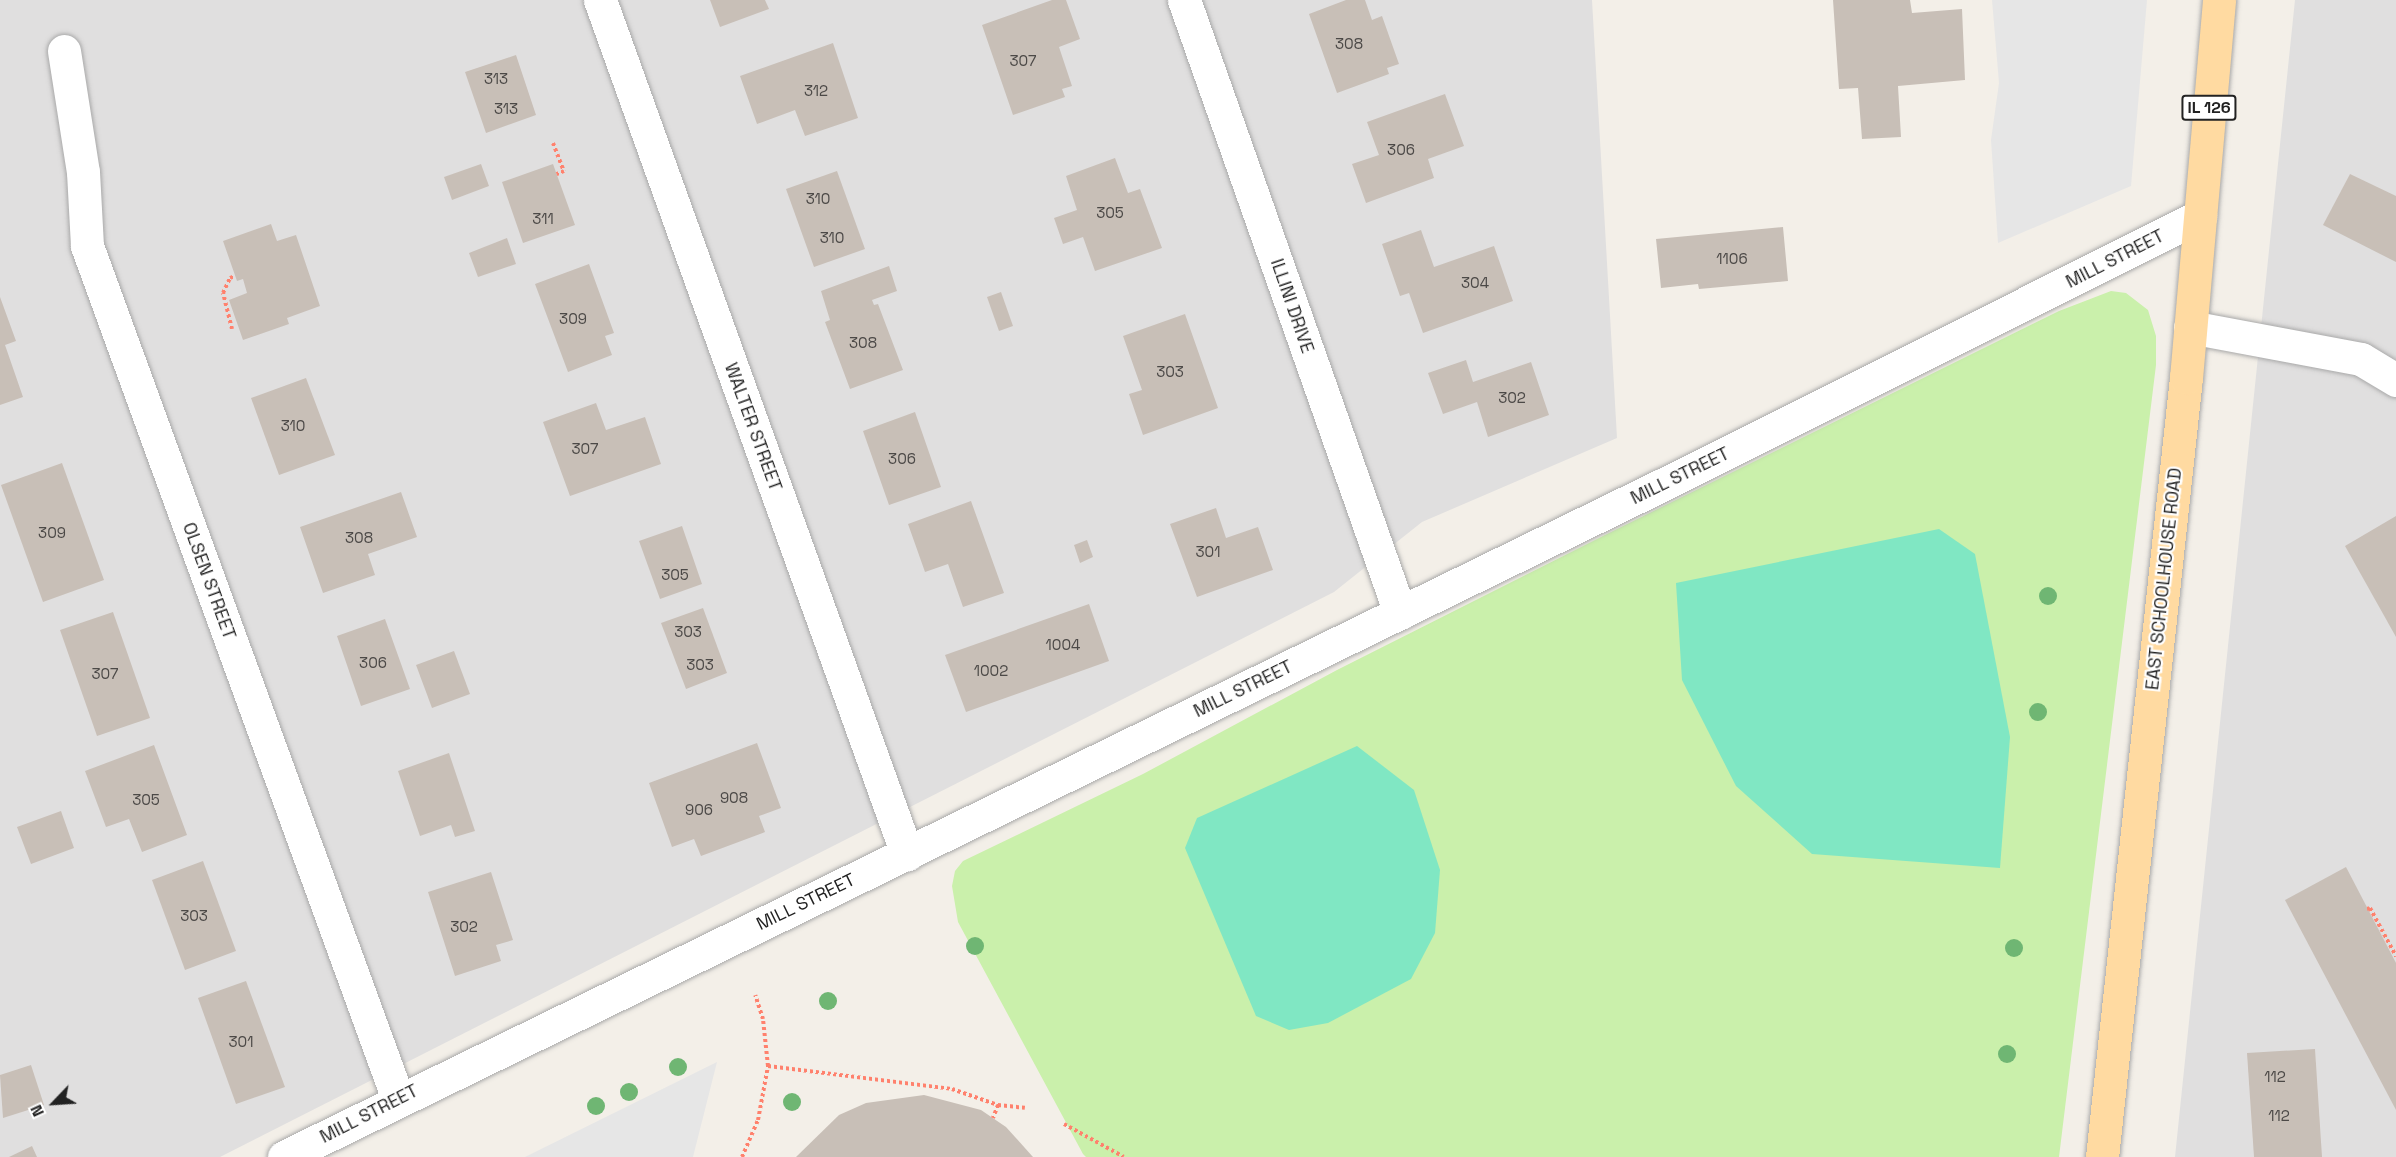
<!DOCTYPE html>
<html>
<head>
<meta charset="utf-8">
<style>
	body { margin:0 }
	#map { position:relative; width:2396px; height:1157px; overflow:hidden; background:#f3efe8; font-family:"Space Grotesk",sans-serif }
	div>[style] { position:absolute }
	.residential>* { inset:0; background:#e0dfdf }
	.grass>* { inset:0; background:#caf0ab }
	.pitch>* { inset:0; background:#80e7c3 }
	.parking>* { inset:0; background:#e6e6e6 }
	.building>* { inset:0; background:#c8bfb7 }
	.path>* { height:4px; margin-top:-2px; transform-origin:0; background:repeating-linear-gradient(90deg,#ff816d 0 3px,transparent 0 6px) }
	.roads { filter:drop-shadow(0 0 2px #a9a9a9) drop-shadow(0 0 2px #a9a9a9) }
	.minor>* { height:33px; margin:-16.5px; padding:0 16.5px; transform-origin:16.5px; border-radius:16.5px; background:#fff }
	.major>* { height:33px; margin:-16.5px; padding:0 16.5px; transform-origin:16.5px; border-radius:16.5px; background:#ffdaa1 }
	.trees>* { width:18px; height:18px; margin:-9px; border-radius:50%; background:#6fb673 }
	span { translate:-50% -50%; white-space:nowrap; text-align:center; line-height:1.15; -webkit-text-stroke:4.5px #fff; paint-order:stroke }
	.number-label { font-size:15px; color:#4c4947 }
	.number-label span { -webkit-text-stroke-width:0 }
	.shield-label span { padding:2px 4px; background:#fff; border:2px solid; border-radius:4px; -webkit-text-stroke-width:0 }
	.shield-label { font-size:16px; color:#222; font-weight:700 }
	.street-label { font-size:18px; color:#222 }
	.north { position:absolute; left:24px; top:1073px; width:60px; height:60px; -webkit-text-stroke:4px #fff; paint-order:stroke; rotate:245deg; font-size:16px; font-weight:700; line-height:24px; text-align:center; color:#222 }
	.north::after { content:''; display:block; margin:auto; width:21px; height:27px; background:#222; clip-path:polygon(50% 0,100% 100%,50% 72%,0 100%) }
</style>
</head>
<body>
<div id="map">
	<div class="residential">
		<div style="clip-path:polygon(0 0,1592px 0,1617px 438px,1422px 522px,1334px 592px,220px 1157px,0 1157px)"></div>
		<div style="clip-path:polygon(2295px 0,2396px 0,2396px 1157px,2175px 1157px)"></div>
	</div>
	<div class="grass">
		<div style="clip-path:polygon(2111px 291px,2126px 293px,2148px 310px,2156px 336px,2156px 365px,2059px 1157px,1086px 1157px,1083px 1154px,958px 922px,952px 886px,955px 871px,963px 861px,1143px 774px,1337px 670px,1603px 536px,2059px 311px)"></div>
	</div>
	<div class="pitch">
		<div style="clip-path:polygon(1939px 529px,1975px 554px,2010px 737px,2000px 868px,1812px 854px,1736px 786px,1682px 680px,1676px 583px)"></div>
		<div style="clip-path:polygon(1357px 746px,1414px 790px,1440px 870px,1435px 933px,1411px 979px,1328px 1023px,1289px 1030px,1256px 1016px,1185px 848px,1197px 818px)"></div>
	</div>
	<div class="parking">
		<div style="clip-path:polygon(1992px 0,2147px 0,2131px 186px,1998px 243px,1991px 140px,1999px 83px)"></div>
		<div style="clip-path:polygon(717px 1062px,693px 1157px,525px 1157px)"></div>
	</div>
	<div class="building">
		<div style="clip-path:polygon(710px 0,765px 0,769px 9px,720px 27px)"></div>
		<div style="clip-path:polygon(1052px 0,1066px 0,1080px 39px,1059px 47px,1072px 86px,1062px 89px,1065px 97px,1013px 115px,982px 25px)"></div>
		<div style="clip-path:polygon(1346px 0,1365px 0,1372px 20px,1382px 16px,1399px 64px,1387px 68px,1389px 74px,1337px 93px,1309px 14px)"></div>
		<div style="clip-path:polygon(1833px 0,1910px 0,1912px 13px,1962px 9px,1965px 80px,1898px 86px,1901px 137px,1862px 139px,1858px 88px,1839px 89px)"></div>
		<div style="clip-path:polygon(833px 43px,858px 118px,805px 136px,795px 110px,757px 124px,740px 76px)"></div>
		<div style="clip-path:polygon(516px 55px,536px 115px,486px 133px,465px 72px)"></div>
		<div style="clip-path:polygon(1445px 94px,1464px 146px,1428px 159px,1434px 178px,1366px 203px,1352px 164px,1379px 155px,1367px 122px)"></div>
		<div style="clip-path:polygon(1115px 158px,1128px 193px,1140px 189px,1162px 248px,1095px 271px,1083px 237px,1063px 244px,1054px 218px,1077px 210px,1066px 176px)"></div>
		<div style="clip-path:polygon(481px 164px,489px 186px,452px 200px,444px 177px)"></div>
		<div style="clip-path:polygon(553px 164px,575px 225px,523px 243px,502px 182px)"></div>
		<div style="clip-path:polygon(837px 171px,865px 249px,814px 267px,786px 189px)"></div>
		<div style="clip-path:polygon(2350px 174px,2396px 196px,2396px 262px,2323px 225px)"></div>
		<div style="clip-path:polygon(271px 224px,277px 241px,296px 235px,320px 306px,287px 318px,289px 324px,243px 340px,229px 300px,247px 293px,243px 279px,237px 281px,223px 241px)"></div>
		<div style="clip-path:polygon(1783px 227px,1788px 281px,1699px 289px,1698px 284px,1661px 288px,1656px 239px)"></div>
		<div style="clip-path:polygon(1421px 230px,1434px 267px,1494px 246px,1513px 301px,1423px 333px,1409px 293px,1400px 296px,1382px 244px)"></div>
		<div style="clip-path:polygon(507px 238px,516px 264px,478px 277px,469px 253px)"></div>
		<div style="clip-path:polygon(589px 264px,614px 333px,605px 336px,612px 355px,568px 372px,535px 284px)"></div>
		<div style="clip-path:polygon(889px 266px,897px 291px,872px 300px,874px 305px,878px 304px,903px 370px,850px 389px,825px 322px,830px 320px,821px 291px)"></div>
		<div style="clip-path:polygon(1001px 292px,1013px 326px,999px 331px,987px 297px)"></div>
		<div style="clip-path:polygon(0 297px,16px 341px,5px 345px,23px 397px,0 405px)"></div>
		<div style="clip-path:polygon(1185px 314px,1218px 408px,1143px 435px,1129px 394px,1142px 390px,1123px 336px)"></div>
		<div style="clip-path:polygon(1466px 360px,1473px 382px,1531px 362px,1549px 415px,1488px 437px,1477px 402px,1443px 414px,1428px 373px)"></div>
		<div style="clip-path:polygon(306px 378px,335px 455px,279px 475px,251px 398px)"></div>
		<div style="clip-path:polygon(596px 403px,606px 430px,645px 417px,661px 464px,570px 496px,543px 422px)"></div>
		<div style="clip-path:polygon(915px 412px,941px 487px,889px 505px,863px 431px)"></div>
		<div style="clip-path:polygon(62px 463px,104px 580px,43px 602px,1px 485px)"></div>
		<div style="clip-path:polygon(401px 492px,417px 537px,368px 554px,375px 575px,323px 593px,300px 527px)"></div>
		<div style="clip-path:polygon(971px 501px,1004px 593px,963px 607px,948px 564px,925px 572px,908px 524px)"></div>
		<div style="clip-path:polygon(1216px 508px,1226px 538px,1258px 527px,1273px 570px,1197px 597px,1170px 524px)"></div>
		<div style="clip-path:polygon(2396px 516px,2396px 637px,2345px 546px)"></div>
		<div style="clip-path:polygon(682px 526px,702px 584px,660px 599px,639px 541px)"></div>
		<div style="clip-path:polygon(1087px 540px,1093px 557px,1080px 563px,1074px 545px)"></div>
		<div style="clip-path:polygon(1089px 604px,1109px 661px,966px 712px,945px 655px)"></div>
		<div style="clip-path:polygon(703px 608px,727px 673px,686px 689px,661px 623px)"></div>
		<div style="clip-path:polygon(113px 612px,150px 718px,97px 736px,60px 630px)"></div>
		<div style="clip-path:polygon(385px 619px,410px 689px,361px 706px,337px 636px)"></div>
		<div style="clip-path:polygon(454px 651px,470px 694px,432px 708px,416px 665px)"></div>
		<div style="clip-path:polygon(757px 743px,781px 808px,759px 816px,765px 832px,701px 856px,694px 839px,672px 847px,649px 783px)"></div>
		<div style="clip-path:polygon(154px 745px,187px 835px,142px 852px,129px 819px,106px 827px,85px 771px)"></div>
		<div style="clip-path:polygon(449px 753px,475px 831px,455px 837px,451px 825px,420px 836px,398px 771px)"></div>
		<div style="clip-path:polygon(61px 811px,74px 848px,31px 864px,17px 827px)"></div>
		<div style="clip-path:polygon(203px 861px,236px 951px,185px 970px,152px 880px)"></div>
		<div style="clip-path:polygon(2346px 867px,2396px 963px,2396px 1110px,2285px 900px)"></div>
		<div style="clip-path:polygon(491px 872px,513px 940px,496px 945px,501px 961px,455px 976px,428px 892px)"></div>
		<div style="clip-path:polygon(246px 981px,285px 1087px,236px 1104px,198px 998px)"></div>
		<div style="clip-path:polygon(2315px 1049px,2322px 1157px,2254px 1157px,2247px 1053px)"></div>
		<div style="clip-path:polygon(31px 1065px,44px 1105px,3px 1118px,0 1075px)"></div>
		<div style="clip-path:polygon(924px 1095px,981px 1110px,1006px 1127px,1033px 1157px,796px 1157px,839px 1115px,866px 1103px)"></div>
		<div style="clip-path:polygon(32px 1146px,37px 1157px,9px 1157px)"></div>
	</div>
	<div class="path">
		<div style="left:553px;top:143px;width:30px;rotate:69deg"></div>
		<div style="left:564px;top:171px;width:8px;rotate:157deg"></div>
		<div style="left:232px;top:329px;width:37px;rotate:-104deg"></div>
		<div style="left:223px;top:293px;width:17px;rotate:-65deg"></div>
		<div style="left:230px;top:278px;width:5px;rotate:-22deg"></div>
		<div style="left:2367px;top:909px;width:3px;rotate:-18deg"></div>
		<div style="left:2370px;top:908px;width:55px;rotate:61.6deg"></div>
		<div style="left:768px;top:1066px;width:185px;rotate:7.1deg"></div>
		<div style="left:952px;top:1089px;width:49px;rotate:19.2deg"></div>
		<div style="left:998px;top:1105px;width:14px;rotate:111deg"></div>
		<div style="left:998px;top:1105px;width:27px;rotate:6deg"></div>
		<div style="left:1064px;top:1124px;width:68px;rotate:28.8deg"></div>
		<div style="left:742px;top:1157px;width:40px;rotate:-66.6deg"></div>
		<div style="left:758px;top:1120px;width:55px;rotate:-79.5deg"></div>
		<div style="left:768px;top:1066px;width:47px;rotate:-96.1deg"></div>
		<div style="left:763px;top:1019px;width:25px;rotate:-108deg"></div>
	</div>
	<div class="roads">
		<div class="minor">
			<div style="left:600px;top:0;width:908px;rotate:70.23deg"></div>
			<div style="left:1184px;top:0;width:650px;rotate:70.59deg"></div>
			<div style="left:64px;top:51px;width:122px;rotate:81.1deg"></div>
			<div style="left:83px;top:172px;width:74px;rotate:86.9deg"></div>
			<div style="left:87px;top:246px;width:908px;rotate:69.97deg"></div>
			<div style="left:2190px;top:327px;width:174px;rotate:10.6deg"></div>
			<div style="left:2361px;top:359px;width:41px;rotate:31deg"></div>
			<div style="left:284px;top:1157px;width:1531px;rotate:-26deg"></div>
			<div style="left:1660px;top:486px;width:604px;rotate:-26.57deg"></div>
		</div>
		<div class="major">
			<div style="left:2102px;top:1157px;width:784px;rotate:-83.85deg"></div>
			<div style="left:2186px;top:378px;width:379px;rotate:-85deg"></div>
		</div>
	</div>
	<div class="trees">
		<div style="left:2048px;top:596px"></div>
		<div style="left:2038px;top:712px"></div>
		<div style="left:975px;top:946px"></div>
		<div style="left:2014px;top:948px"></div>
		<div style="left:828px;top:1001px"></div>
		<div style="left:2007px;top:1054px"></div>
		<div style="left:678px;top:1067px"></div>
		<div style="left:629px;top:1092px"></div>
		<div style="left:792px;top:1102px"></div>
		<div style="left:596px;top:1106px"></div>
	</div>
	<div class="number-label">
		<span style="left:1349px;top:44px">308</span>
		<span style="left:1023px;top:61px">307</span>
		<span style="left:496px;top:79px">313</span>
		<span style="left:816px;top:91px">312</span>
		<span style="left:506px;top:109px">313</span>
		<span style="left:1401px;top:150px">306</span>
		<span style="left:818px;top:199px">310</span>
		<span style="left:1110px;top:213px">305</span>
		<span style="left:543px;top:219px">311</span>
		<span style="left:832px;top:238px">310</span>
		<span style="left:1732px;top:259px">1106</span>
		<span style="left:1475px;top:283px">304</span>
		<span style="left:573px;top:319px">309</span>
		<span style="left:863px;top:343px">308</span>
		<span style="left:1170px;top:372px">303</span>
		<span style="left:1512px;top:398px">302</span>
		<span style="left:293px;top:426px">310</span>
		<span style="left:585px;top:449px">307</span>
		<span style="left:902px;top:459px">306</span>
		<span style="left:52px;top:533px">309</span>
		<span style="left:359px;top:538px">308</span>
		<span style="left:1208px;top:552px">301</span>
		<span style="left:675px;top:575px">305</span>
		<span style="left:688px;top:632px">303</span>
		<span style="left:1063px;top:645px">1004</span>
		<span style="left:373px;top:663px">306</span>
		<span style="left:700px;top:665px">303</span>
		<span style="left:991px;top:671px">1002</span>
		<span style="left:105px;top:674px">307</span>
		<span style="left:734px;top:798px">908</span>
		<span style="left:146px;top:800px">305</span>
		<span style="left:699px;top:810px">906</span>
		<span style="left:194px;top:916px">303</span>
		<span style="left:464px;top:927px">302</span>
		<span style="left:241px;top:1042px">301</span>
		<span style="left:2275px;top:1077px">112</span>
		<span style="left:2279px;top:1116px">112</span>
	</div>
	<div class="shield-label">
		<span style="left:2209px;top:108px">IL 126</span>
	</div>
	<div class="street-label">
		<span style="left:2115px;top:259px;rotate:-27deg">MILL STREET</span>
		<span style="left:1292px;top:306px;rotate:71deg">ILLINI DRIVE</span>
		<span style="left:753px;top:427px;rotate:70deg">WALTER STREET</span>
		<span style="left:1680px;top:476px;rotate:-26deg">MILL STREET</span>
		<span style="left:2164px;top:579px;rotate:-84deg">EAST SCHOOLHOUSE ROAD</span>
		<span style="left:209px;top:581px;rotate:70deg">OLSEN STREET</span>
		<span style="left:1243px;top:689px;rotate:-26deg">MILL STREET</span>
		<span style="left:806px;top:902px;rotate:-26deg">MILL STREET</span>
		<span style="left:369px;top:1114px;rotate:-27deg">MILL STREET</span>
	</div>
	<div class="north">N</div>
</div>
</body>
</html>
